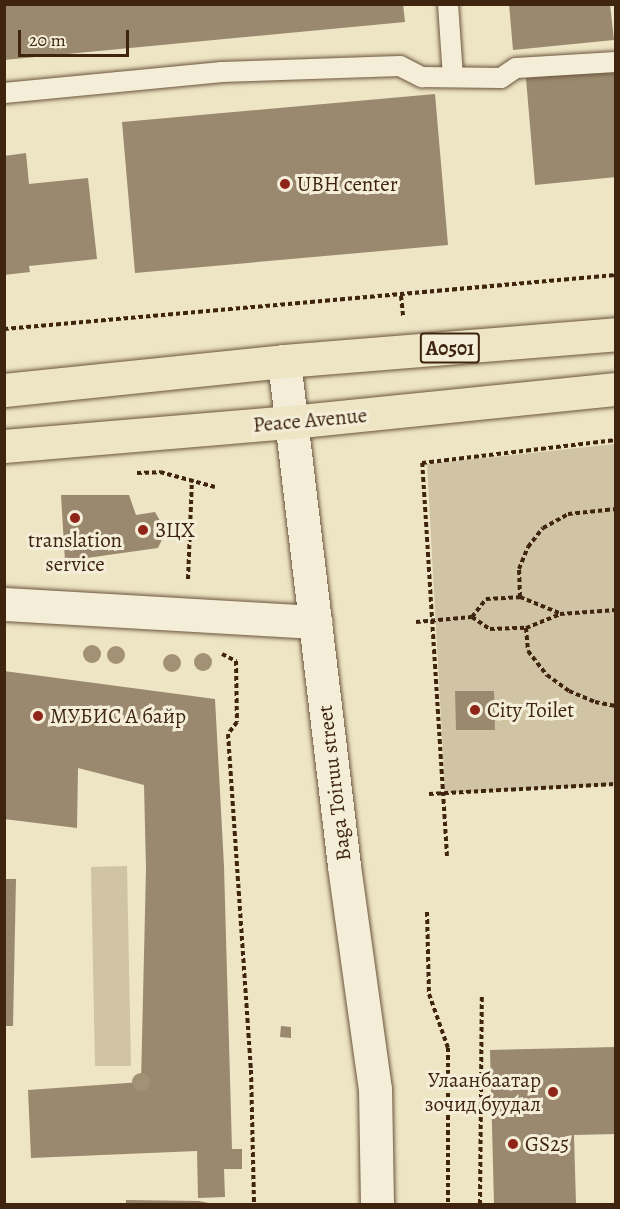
<!DOCTYPE html>
<html>
<head>
<meta charset="utf-8">
<style>
	body { margin:0 }
	#map { position:relative; width:620px; height:1209px; overflow:hidden; background:#eee5c4; font-family:Alegreya,serif }
	div>[style] { position:absolute }
	.green>* { inset:0; background:#d0c4a5 }
	.building>* { inset:0; background:#9a896e }
	.path>* { height:4px; margin-top:-2px; transform-origin:0; background:repeating-linear-gradient(90deg,#3f2510 0 4.5px,transparent 0 7.5px) }
	.roads { filter:drop-shadow(0 0 2px #6b553d) drop-shadow(0 0 2px #6b553d) }
	.service>* { height:20px; margin:-10px; padding:0 10px; transform-origin:10px; border-radius:10px; background:#f4eed9 }
	.minor>* { height:33px; margin:-16.5px; padding:0 16.5px; transform-origin:16.5px; border-radius:16.5px; background:#f4eed9 }
	.secondary>* { height:33px; margin:-16.5px; padding:0 16.5px; transform-origin:16.5px; border-radius:16.5px; background:#f4eed9 }
	.trunk>* { height:33px; margin:-16.5px; padding:0 16.5px; transform-origin:16.5px; border-radius:16.5px; background:#eee5c4 }
	.trees>* { width:18px; height:18px; margin:-9px; border-radius:50%; background:#a29175 }
	.dots>* { width:16px; height:16px; translate:-50% -50%; box-sizing:border-box; border:3px solid #f4eed9; border-radius:50% }
	span { translate:-50% -50%; white-space:nowrap; text-align:center; line-height:1.15; -webkit-text-stroke:6px #f4eed9; paint-order:stroke }
	.shield-label span { padding:2px 4px; background:#f4eed9; border:2px solid; border-radius:4px; -webkit-text-stroke-width:0 }
	.shield-label { font-size:20px; color:#3f2510; font-weight:700 }
	.poi-label { font-size:21px; color:#3f2510 }
	.left { translate:0 -50%; text-align:left }
	.right { translate:-100% -50%; text-align:right }
	.street-label { font-size:21px; color:#3f2510 }
	.frame { position:absolute; inset:0; border:6px solid #3f2510; pointer-events:none }
	.scale { position:absolute; left:18px; top:30px; width:111px; height:27px; box-sizing:border-box; border:3px solid #3f2510; border-top:0; padding-left:8px; font-size:18px; line-height:21px; white-space:nowrap; color:#3f2510; -webkit-text-stroke:4px #f4eed9; paint-order:stroke }
</style>
</head>
<body>
<div id="map">
	<div class="green">
		<div style="clip-path:polygon(615px 444px,615px 785px,445px 793px,427px 464px)"></div>
		<div style="clip-path:polygon(127px 866px,131px 1066px,95px 1066px,91px 867px)"></div>
	</div>
	<div class="building">
		<div style="clip-path:polygon(4px 4px,403px 4px,405px 22px,4px 60px)"></div>
		<div style="clip-path:polygon(509px 4px,610px 4px,614px 40px,513px 50px)"></div>
		<div style="clip-path:polygon(616px 70px,616px 177px,535px 185px,526px 78px)"></div>
		<div style="clip-path:polygon(435px 94px,448px 245px,135px 273px,122px 122px)"></div>
		<div style="clip-path:polygon(26px 153px,29px 184px,88px 178px,97px 259px,29px 266px,30px 272px,4px 275px,4px 156px)"></div>
		<div style="clip-path:polygon(61px 495px,129px 495px,136px 515px,155px 512px,166px 531px,158px 548px,65px 561px)"></div>
		<div style="clip-path:polygon(4px 671px,215px 699px,224px 866px,232px 1149px,242px 1149px,242px 1169px,224px 1169px,225px 1197px,198px 1198px,197px 1151px,31px 1158px,28px 1090px,141px 1082px,146px 869px,144px 785px,78px 768px,77px 828px,4px 819px)"></div>
		<div style="clip-path:polygon(455px 691px,494px 691px,495px 730px,456px 730px)"></div>
		<div style="clip-path:polygon(4px 879px,16px 879px,13px 1026px,4px 1026px)"></div>
		<div style="clip-path:polygon(281px 1026px,291px 1027px,291px 1038px,280px 1037px)"></div>
		<div style="clip-path:polygon(616px 1047px,616px 1134px,574px 1135px,576px 1204px,494px 1204px,490px 1050px)"></div>
		<div style="clip-path:polygon(126px 1200px,199px 1201px,209px 1203px,126px 1204px)"></div>
	</div>
	<div class="path">
		<div style="left:401px;top:296px;width:20px;rotate:84deg"></div>
		<div style="left:4px;top:329px;width:614px;rotate:-5.04deg"></div>
		<div style="left:137px;top:473px;width:23px;rotate:-2deg"></div>
		<div style="left:160px;top:472px;width:57px;rotate:15.3deg"></div>
		<div style="left:188px;top:579px;width:99px;rotate:-87.7deg"></div>
		<div style="left:520px;top:597px;width:28px;rotate:-92deg"></div>
		<div style="left:519px;top:569px;width:24px;rotate:-68deg"></div>
		<div style="left:528px;top:547px;width:24px;rotate:-52deg"></div>
		<div style="left:543px;top:528px;width:29px;rotate:-29deg"></div>
		<div style="left:568px;top:514px;width:48px;rotate:-5.9deg"></div>
		<div style="left:472px;top:617px;width:23px;rotate:-52deg"></div>
		<div style="left:486px;top:599px;width:34px;rotate:-3deg"></div>
		<div style="left:520px;top:597px;width:42px;rotate:22.3deg"></div>
		<div style="left:416px;top:622px;width:56px;rotate:-5.1deg"></div>
		<div style="left:472px;top:617px;width:22px;rotate:34deg"></div>
		<div style="left:490px;top:629px;width:36px;rotate:-2deg"></div>
		<div style="left:526px;top:628px;width:37px;rotate:-22deg"></div>
		<div style="left:560px;top:614px;width:56px;rotate:-4.1deg"></div>
		<div style="left:526px;top:628px;width:23px;rotate:85deg"></div>
		<div style="left:528px;top:651px;width:31px;rotate:52deg"></div>
		<div style="left:547px;top:675px;width:27px;rotate:36deg"></div>
		<div style="left:569px;top:691px;width:28px;rotate:23deg"></div>
		<div style="left:595px;top:702px;width:21px;rotate:11deg"></div>
		<div style="left:222px;top:654px;width:16px;rotate:27deg"></div>
		<div style="left:236px;top:661px;width:61px;rotate:89.1deg"></div>
		<div style="left:237px;top:722px;width:15px;rotate:127deg"></div>
		<div style="left:228px;top:734px;width:337px;rotate:86.1deg"></div>
		<div style="left:251px;top:1070px;width:134px;rotate:88.7deg"></div>
		<div style="left:429px;top:794px;width:187px;rotate:-3.1deg"></div>
		<div style="left:447px;top:856px;width:394px;rotate:-93.6deg"></div>
		<div style="left:422px;top:463px;width:195px;rotate:-6.8deg"></div>
		<div style="left:427px;top:912px;width:82px;rotate:88.6deg"></div>
		<div style="left:429px;top:994px;width:57px;rotate:70.6deg"></div>
		<div style="left:448px;top:1048px;width:156px;rotate:90deg"></div>
		<div style="left:480px;top:1204px;width:209px;rotate:-89.5deg"></div>
	</div>
	<div class="roads">
		<div class="service">
			<div style="left:448px;top:4px;width:73px;rotate:86.1deg"></div>
			<div style="left:4px;top:93px;width:219px;rotate:-5.5deg"></div>
			<div style="left:222px;top:72px;width:178px;rotate:-1.9deg"></div>
			<div style="left:400px;top:66px;width:25px;rotate:27deg"></div>
			<div style="left:422px;top:77px;width:79px;rotate:0.7deg"></div>
			<div style="left:501px;top:78px;width:18px;rotate:-34deg"></div>
			<div style="left:516px;top:68px;width:100px;rotate:-3.4deg"></div>
		</div>
		<div class="minor">
			<div style="left:4px;top:604px;width:312px;rotate:3.3deg"></div>
		</div>
		<div class="secondary">
			<div style="left:284px;top:361px;width:509px;rotate:83.22deg"></div>
			<div style="left:344px;top:866px;width:225px;rotate:82.1deg"></div>
			<div style="left:375px;top:1089px;width:115px;rotate:89deg"></div>
		</div>
		<div class="trunk">
			<div style="left:4px;top:390px;width:281px;rotate:-5.9deg"></div>
			<div style="left:284px;top:361px;width:333px;rotate:-4.6deg"></div>
			<div style="left:4px;top:446px;width:288px;rotate:-4.8deg"></div>
			<div style="left:291px;top:422px;width:327px;rotate:-5.8deg"></div>
		</div>
	</div>
	<div class="trees">
		<div style="left:92px;top:654px"></div>
		<div style="left:116px;top:655px"></div>
		<div style="left:203px;top:662px"></div>
		<div style="left:172px;top:663px"></div>
		<div style="left:141px;top:1082px"></div>
	</div>
	<div class="dots">
		<div style="left:285px;top:184px;background:#8f2418"></div>
		<div style="left:75px;top:518px;background:#8f2418"></div>
		<div style="left:143px;top:530px;background:#8f2418"></div>
		<div style="left:475px;top:710px;background:#8f2418"></div>
		<div style="left:38px;top:716px;background:#8f2418"></div>
		<div style="left:553px;top:1092px;background:#8f2418"></div>
		<div style="left:513px;top:1144px;background:#8f2418"></div>
	</div>
	<div class="shield-label">
		<span style="left:450px;top:348px">A0501</span>
	</div>
	<div class="poi-label">
		<span class="left" style="left:297px;top:184px">UBH center</span>
		<span class="left" style="left:155px;top:530px">ЗЦХ</span>
		<span style="left:75px;top:552px">translation<br>service</span>
		<span class="left" style="left:487px;top:710px">City Toilet</span>
		<span class="left" style="left:50px;top:716px">МУБИС А байр</span>
		<span class="right" style="left:541px;top:1092px">Улаанбаатар<br>зочид буудал</span>
		<span class="left" style="left:525px;top:1144px">GS25</span>
	</div>
	<div class="street-label">
		<span style="left:310px;top:420px;rotate:-5deg">Peace Avenue</span>
		<span style="left:334px;top:783px;rotate:-97deg">Baga Toiruu street</span>
	</div>
	<div class="frame"></div>
	<div class="scale">20 m</div>
</div>
</body>
</html>
